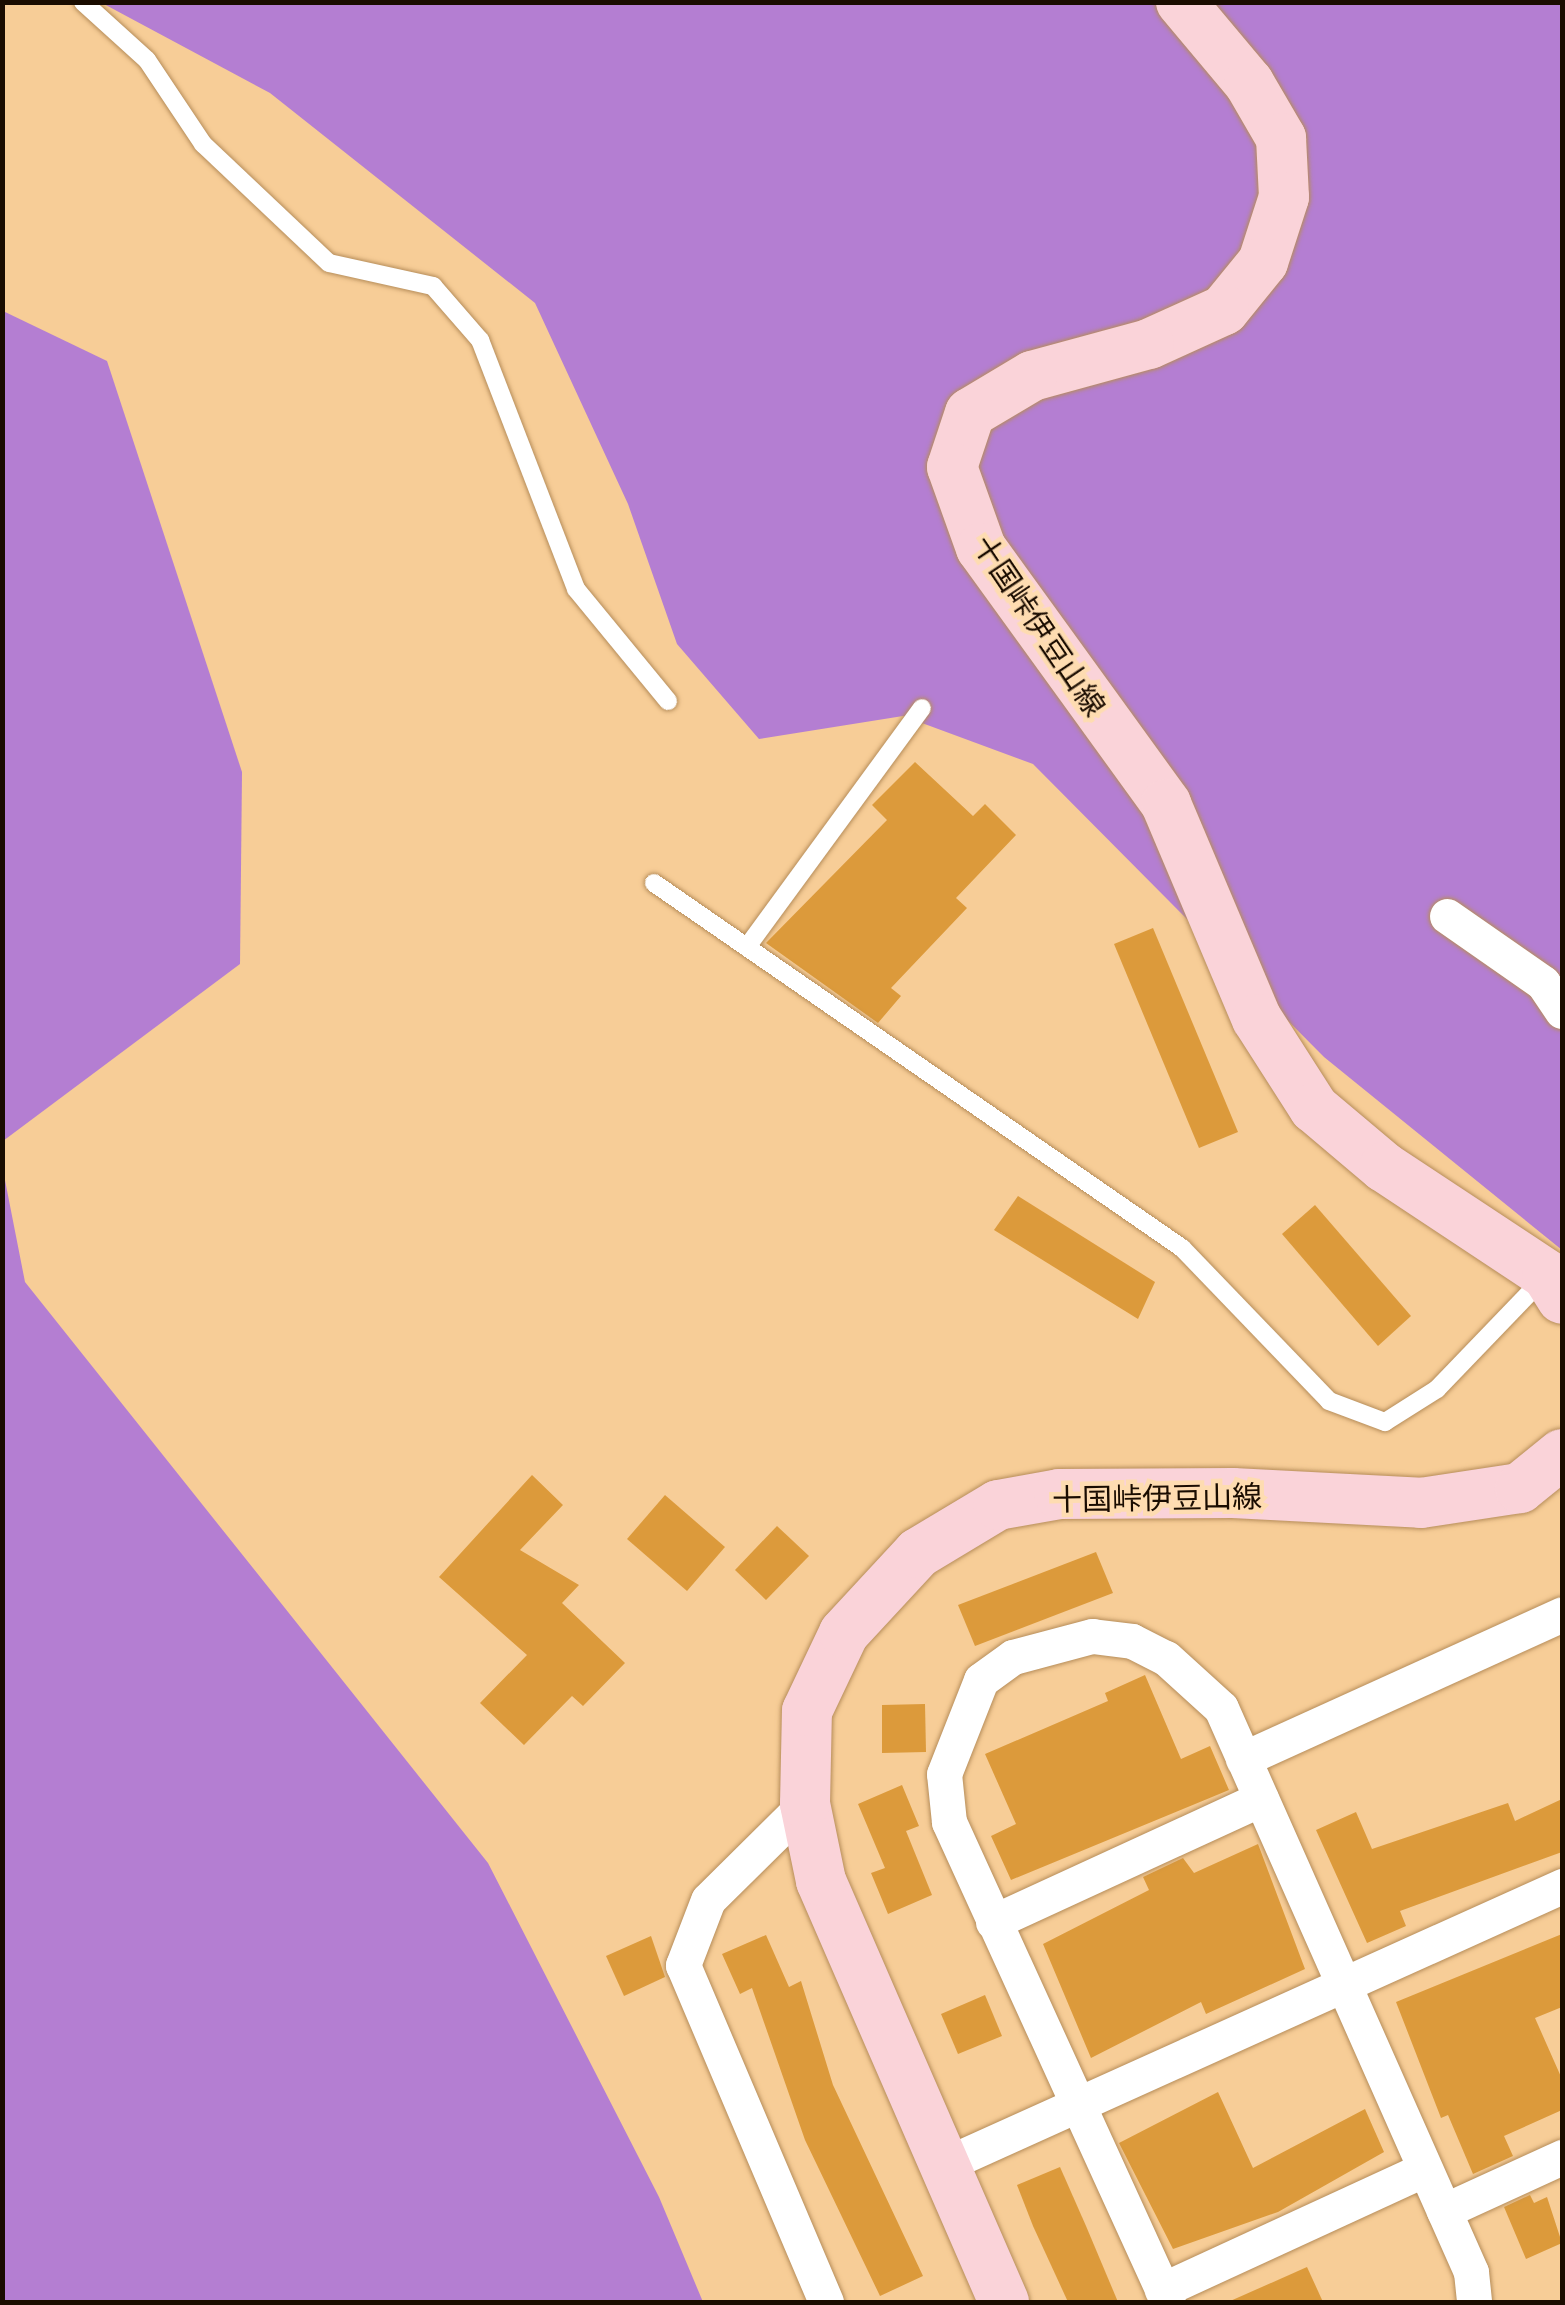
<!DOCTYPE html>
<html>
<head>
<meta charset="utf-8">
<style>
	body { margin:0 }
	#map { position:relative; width:1565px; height:2305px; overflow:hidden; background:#f7cd97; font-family:Commissioner,"Noto Sans JP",sans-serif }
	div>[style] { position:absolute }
	.forest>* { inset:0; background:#b47ed2 }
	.building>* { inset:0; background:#dc9a3b }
	.roads { filter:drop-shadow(0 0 2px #b68d5a) drop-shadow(0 0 2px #b68d5a) }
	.lane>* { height:18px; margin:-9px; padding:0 9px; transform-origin:9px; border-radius:9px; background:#fff }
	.street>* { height:35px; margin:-17.5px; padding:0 17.5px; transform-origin:17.5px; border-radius:17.5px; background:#fff }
	.secondary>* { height:50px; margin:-25px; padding:0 25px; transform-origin:25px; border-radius:25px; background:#fad3d9 }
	span { translate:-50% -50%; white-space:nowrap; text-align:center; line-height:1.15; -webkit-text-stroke:9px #fedcb1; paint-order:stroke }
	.street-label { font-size:30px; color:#1a0c00 }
	.frame { position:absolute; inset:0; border:5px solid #1a0c00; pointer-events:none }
</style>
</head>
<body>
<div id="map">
	<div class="forest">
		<div style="clip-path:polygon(102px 3px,1562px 3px,1562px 1250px,1324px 1057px,1033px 764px,903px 716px,759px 739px,677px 644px,628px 504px,535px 303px,270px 93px)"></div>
		<div style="clip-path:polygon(3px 311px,107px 361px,242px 772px,240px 964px,3px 1141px)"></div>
		<div style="clip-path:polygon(3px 1170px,25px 1282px,488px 1863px,659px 2197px,703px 2302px,3px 2302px)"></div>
	</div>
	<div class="building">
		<div style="clip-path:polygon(915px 762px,973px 816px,985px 804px,1016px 835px,956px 898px,967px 908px,891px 988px,901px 996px,878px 1023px,766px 943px,887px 820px,872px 805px)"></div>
		<div style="clip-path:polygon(1153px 928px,1238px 1132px,1199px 1148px,1114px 944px)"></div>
		<div style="clip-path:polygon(1018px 1196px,1155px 1282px,1138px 1319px,994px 1230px)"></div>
		<div style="clip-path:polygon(1315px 1205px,1411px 1316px,1378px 1346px,1282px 1234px)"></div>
		<div style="clip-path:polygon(532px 1475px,563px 1505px,520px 1550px,579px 1585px,562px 1603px,625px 1663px,583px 1706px,572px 1696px,524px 1745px,480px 1703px,527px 1655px,439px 1577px)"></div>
		<div style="clip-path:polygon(665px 1495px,725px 1547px,687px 1591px,627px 1539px)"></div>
		<div style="clip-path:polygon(777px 1526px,809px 1556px,766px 1600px,735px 1570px)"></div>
		<div style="clip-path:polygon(1096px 1552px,1113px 1593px,975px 1646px,958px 1605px)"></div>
		<div style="clip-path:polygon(1145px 1675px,1181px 1759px,1210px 1746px,1229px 1790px,1011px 1880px,991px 1836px,1016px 1824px,985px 1754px,1108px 1701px,1105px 1693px)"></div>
		<div style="clip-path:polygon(925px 1704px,926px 1752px,882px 1753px,882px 1705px)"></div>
		<div style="clip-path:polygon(902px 1785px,919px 1826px,906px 1831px,932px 1895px,888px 1914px,871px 1873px,885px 1868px,858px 1804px)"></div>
		<div style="clip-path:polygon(1562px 1799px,1562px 1852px,1400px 1911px,1406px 1926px,1367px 1943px,1316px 1830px,1356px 1812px,1372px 1849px,1508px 1803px,1515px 1821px)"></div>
		<div style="clip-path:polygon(1258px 1844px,1305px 1969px,1206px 2014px,1201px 2002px,1091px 2058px,1043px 1944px,1149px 1890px,1143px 1877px,1183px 1858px,1194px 1873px)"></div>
		<div style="clip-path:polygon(1562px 1934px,1562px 2007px,1535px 2018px,1562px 2079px,1562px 2110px,1504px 2136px,1513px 2156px,1473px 2174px,1448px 2115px,1441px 2118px,1396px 2002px)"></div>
		<div style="clip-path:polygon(766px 1935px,789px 1987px,801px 1981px,833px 2085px,923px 2276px,880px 2296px,805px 2140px,752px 1988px,740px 1994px,722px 1954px)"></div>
		<div style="clip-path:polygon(651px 1936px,665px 1977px,624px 1996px,606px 1956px)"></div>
		<div style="clip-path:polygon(985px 1995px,1002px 2036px,958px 2054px,941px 2014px)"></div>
		<div style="clip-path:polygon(1218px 2092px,1253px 2168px,1365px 2109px,1384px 2152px,1278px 2212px,1173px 2249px,1119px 2143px)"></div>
		<div style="clip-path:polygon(1060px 2167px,1086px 2226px,1118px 2302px,1068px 2302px,1033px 2226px,1017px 2185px)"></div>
		<div style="clip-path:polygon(1530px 2195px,1534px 2203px,1547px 2197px,1562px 2243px,1526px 2259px,1504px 2207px)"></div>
		<div style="clip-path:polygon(1307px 2267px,1323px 2302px,1228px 2302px)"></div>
	</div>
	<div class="roads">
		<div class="lane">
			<div style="left:83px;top:2px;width:86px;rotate:42.2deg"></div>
			<div style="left:147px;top:60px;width:101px;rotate:56.3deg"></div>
			<div style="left:203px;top:144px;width:173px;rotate:43.4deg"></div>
			<div style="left:329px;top:263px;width:107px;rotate:12.5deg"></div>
			<div style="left:433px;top:286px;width:72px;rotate:49deg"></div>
			<div style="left:480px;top:340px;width:267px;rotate:68.9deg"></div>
			<div style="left:576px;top:589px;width:145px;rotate:50.6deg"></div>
			<div style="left:654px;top:883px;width:642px;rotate:34.66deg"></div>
			<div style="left:1182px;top:1248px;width:212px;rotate:46.1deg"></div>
			<div style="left:1329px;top:1401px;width:60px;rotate:20.6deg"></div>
			<div style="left:1385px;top:1422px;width:62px;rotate:-32.4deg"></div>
			<div style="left:1437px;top:1389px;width:153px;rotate:-46.1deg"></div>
			<div style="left:747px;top:947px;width:296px;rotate:-53.8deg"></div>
		</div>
		<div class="street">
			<div style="left:1447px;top:916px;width:117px;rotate:34.9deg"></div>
			<div style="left:1543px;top:983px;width:34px;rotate:56deg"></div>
			<div style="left:1243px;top:1759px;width:350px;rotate:-24.4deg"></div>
			<div style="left:805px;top:1804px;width:136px;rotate:135.3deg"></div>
			<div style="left:708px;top:1900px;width:70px;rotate:111deg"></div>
			<div style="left:683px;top:1965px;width:366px;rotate:67deg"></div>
			<div style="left:993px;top:1922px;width:295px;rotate:-24.7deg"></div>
			<div style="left:948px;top:2163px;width:674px;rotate:-24.28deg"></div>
			<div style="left:1444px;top:2211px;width:130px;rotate:-24.6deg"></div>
			<div style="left:1162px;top:2290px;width:289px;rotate:-24.7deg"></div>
			<div style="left:1168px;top:2302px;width:528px;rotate:-114.52deg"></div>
			<div style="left:949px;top:1822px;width:48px;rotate:-95.9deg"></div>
			<div style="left:944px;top:1774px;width:101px;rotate:-68.5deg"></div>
			<div style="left:981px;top:1680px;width:39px;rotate:-36deg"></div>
			<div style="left:1013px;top:1657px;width:82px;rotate:-14.9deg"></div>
			<div style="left:1092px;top:1636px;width:40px;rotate:7.1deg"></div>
			<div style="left:1132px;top:1641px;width:38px;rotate:27deg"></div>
			<div style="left:1166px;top:1658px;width:74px;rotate:42.3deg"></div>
			<div style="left:1221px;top:1708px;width:617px;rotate:66.09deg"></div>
			<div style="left:1471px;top:2272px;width:30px;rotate:84deg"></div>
		</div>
		<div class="secondary">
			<div style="left:1181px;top:2px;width:106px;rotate:50deg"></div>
			<div style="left:1249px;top:83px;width:64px;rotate:59.8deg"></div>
			<div style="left:1281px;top:138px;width:59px;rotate:87.1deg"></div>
			<div style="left:1284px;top:197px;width:68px;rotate:107.9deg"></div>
			<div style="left:1263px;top:262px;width:62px;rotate:129.1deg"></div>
			<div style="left:1224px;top:310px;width:82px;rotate:155.6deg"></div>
			<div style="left:1149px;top:344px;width:121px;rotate:164.7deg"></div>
			<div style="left:1032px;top:376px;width:72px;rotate:149.2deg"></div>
			<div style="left:970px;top:413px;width:57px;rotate:108.4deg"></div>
			<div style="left:952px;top:467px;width:86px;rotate:70.3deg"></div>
			<div style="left:981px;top:548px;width:316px;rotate:54.1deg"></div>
			<div style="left:1166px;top:804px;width:233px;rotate:67.1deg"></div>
			<div style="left:1257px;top:1019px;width:106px;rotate:57.4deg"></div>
			<div style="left:1314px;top:1108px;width:92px;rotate:40.1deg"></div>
			<div style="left:1384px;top:1167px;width:196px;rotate:33.5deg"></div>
			<div style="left:1547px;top:1275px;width:28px;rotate:58deg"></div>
			<div style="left:1004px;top:2302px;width:459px;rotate:-113.5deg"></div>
			<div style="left:821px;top:1881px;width:79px;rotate:-101.7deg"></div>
			<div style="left:805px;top:1804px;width:93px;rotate:-88.8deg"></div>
			<div style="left:807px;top:1711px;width:86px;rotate:-64.6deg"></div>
			<div style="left:844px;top:1633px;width:109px;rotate:-47.2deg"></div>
			<div style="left:918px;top:1553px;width:93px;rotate:-31deg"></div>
			<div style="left:998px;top:1505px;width:62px;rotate:-10.2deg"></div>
			<div style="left:1059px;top:1494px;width:174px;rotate:-0.3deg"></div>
			<div style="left:1233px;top:1493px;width:188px;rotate:3deg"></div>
			<div style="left:1421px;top:1503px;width:100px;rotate:-8.6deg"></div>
			<div style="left:1520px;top:1488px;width:54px;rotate:-39deg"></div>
		</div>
	</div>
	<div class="street-label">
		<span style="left:1040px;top:625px;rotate:56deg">十国峠伊豆山線</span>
		<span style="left:1157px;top:1497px;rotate:-1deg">十国峠伊豆山線</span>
	</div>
	<div class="frame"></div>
</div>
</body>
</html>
